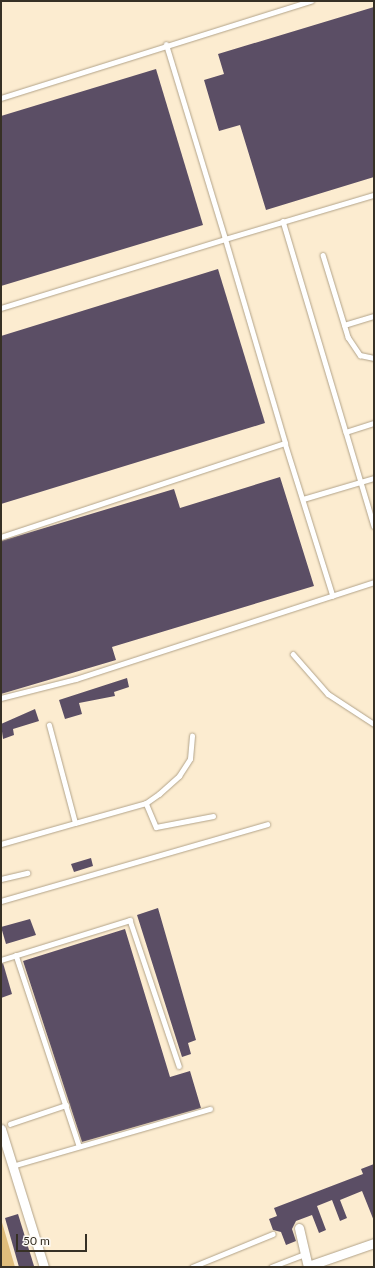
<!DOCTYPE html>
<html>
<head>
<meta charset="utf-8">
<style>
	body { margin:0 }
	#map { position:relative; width:375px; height:1268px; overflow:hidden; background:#fcecd0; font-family:Lato,sans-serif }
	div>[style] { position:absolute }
	.water>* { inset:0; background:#e0bd7c }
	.building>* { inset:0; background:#5b4e65 }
	.roads { filter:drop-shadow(0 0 1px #b2a389) drop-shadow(0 0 1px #b2a389) }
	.lane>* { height:4.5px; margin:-2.25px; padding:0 2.25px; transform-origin:2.25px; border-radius:2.25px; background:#fff }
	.street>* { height:9px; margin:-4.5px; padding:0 4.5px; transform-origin:4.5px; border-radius:4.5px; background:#fff }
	span { translate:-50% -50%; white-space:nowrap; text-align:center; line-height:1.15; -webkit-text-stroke:4px #fefbf6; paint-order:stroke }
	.frame { position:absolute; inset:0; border:2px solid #363025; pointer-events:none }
	.scale { position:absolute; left:16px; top:1234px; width:71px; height:18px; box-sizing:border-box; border:2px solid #363025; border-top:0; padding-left:5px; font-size:12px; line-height:14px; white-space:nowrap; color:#363025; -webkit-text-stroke:3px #fefbf6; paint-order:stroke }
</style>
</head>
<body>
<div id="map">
	<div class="water">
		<div style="clip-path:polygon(1px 1219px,15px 1267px,1px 1267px)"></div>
	</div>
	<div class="building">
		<div style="clip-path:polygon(374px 7px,374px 177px,266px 210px,240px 125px,219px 131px,204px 80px,224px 74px,218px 54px)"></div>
		<div style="clip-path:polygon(156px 69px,203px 225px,1px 286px,1px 116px)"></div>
		<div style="clip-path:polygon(218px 269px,265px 423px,1px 504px,1px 336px)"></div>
		<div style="clip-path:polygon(280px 477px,314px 586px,112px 647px,116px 660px,1px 694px,1px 541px,174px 489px,180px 508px)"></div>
		<div style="clip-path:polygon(127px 678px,129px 687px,114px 692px,115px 696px,79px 703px,82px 714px,65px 719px,59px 700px)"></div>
		<div style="clip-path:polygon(35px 709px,39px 721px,13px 729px,14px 735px,3px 739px,1px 724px)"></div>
		<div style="clip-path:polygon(91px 858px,93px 866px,74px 872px,71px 864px)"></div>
		<div style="clip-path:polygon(158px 908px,196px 1040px,188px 1043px,191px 1054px,182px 1057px,137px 915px)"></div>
		<div style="clip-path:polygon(30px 919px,36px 935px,6px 944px,1px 927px)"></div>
		<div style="clip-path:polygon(125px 929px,170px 1077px,190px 1071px,201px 1108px,82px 1142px,23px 961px)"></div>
		<div style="clip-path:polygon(3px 963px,12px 994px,1px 998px,1px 964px)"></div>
		<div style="clip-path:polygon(374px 1164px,374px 1221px,362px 1191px,340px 1200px,347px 1218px,340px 1221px,332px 1200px,317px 1206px,326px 1230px,319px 1233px,312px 1215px,296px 1221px,292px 1229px,296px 1241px,286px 1245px,281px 1232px,273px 1230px,269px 1219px,277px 1216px,274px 1208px,363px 1174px,361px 1169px)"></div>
		<div style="clip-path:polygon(18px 1214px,34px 1266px,30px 1267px,19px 1267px,5px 1218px)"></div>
	</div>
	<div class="roads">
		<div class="lane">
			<div style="left:1px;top:98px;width:325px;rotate:-17.4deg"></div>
			<div style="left:283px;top:221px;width:220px;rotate:73.4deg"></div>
			<div style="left:346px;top:432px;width:29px;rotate:-18deg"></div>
			<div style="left:323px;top:255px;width:86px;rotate:73deg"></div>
			<div style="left:348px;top:337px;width:22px;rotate:56deg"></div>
			<div style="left:360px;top:355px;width:14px;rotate:12deg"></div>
			<div style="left:1px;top:308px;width:234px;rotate:-17.1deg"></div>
			<div style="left:225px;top:239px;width:203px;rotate:-106.9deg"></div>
			<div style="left:344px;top:325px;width:31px;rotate:-17deg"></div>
			<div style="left:346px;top:432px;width:98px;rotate:73.4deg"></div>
			<div style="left:285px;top:443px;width:160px;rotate:72.6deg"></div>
			<div style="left:303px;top:499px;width:74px;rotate:-16.5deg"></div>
			<div style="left:1px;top:537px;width:299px;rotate:-18.3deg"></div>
			<div style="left:285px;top:443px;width:213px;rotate:-106.4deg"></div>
			<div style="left:225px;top:239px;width:155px;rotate:-16.5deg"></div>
			<div style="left:293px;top:654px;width:53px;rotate:48.8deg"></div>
			<div style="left:328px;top:694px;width:55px;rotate:33.1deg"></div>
			<div style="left:1px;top:698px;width:77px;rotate:-14.2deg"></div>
			<div style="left:76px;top:679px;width:313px;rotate:-18deg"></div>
			<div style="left:146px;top:803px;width:26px;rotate:67deg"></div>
			<div style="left:156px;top:827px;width:58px;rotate:-10.9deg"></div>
			<div style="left:75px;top:823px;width:74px;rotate:-15.7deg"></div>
			<div style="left:146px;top:803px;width:16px;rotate:-35deg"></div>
			<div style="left:159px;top:794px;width:27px;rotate:-42deg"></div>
			<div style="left:179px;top:776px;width:20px;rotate:-57deg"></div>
			<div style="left:190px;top:759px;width:23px;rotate:-85deg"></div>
			<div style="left:1px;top:844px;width:77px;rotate:-15.8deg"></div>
			<div style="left:75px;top:823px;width:101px;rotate:-104.9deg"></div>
			<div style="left:1px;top:879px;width:27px;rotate:-13deg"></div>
			<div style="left:1px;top:901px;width:277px;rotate:-16.1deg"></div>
			<div style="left:16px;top:955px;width:201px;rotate:71.7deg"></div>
			<div style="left:1px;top:960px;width:135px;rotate:-17.2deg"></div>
			<div style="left:130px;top:920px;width:154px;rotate:71.4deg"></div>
			<div style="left:10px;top:1124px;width:59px;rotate:-18.7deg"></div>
			<div style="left:12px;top:1166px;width:206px;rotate:-16.1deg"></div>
			<div style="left:192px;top:1267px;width:87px;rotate:-22.2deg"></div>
			<div style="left:271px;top:1267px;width:36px;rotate:-21deg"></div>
		</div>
		<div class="street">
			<div style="left:1px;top:1129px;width:145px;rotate:72.7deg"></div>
			<div style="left:299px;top:1228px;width:39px;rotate:77deg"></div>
			<div style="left:308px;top:1266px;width:70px;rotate:-19.2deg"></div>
		</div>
	</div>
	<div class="frame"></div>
	<div class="scale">50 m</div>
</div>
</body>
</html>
